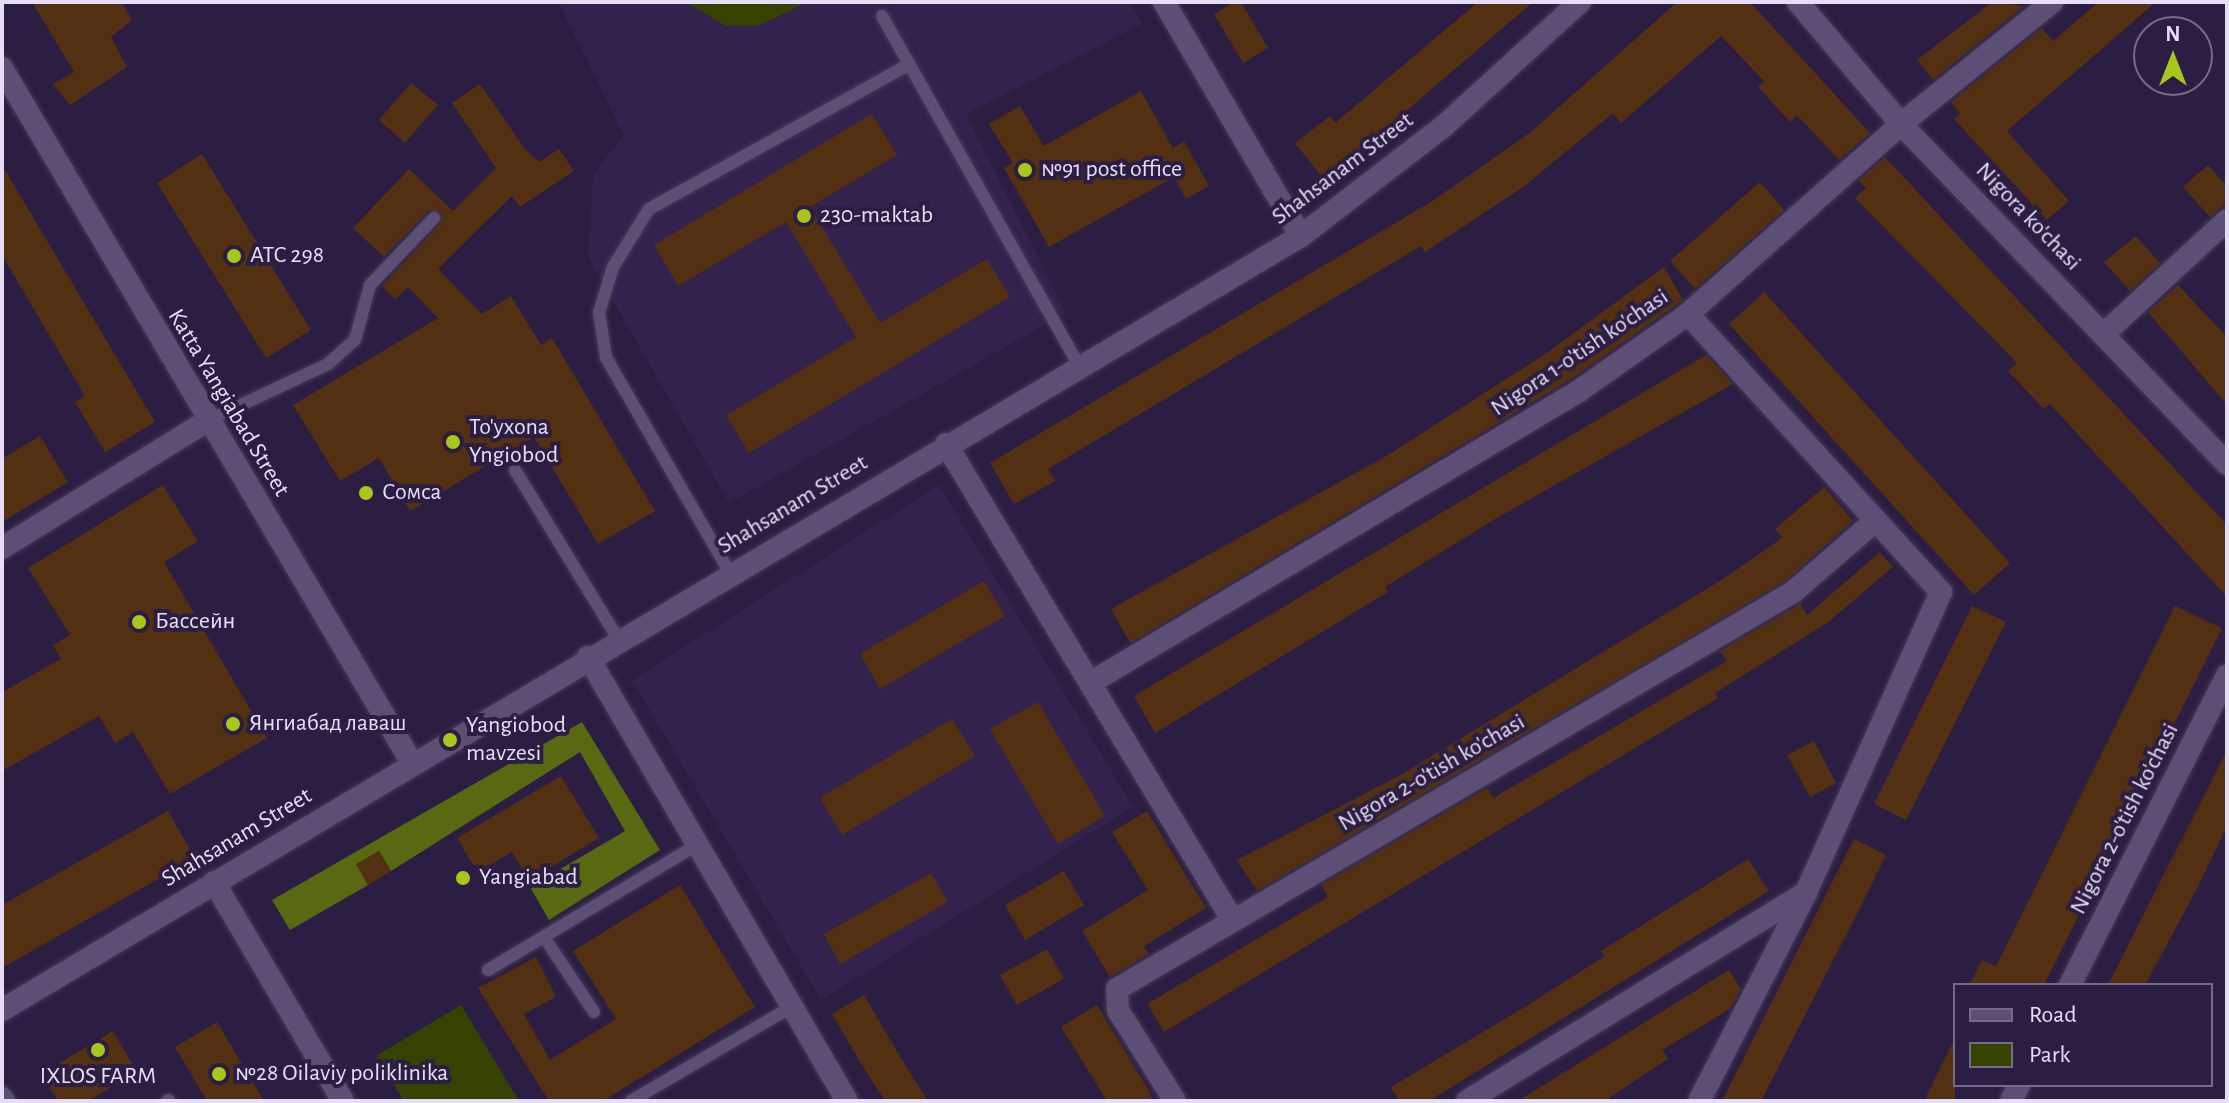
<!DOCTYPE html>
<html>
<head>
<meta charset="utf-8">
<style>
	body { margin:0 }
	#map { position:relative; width:2229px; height:1103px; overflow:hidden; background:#2c1e42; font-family:"Alegreya Sans",sans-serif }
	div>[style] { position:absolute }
	.built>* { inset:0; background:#33224d }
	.green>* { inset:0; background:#364202 }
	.forest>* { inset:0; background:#586911 }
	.building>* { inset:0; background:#523011 }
	.roads { filter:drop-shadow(0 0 2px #473a59) drop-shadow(0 0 2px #473a59) }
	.service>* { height:12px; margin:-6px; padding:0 6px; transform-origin:6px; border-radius:6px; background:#5d4e76 }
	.minor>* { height:22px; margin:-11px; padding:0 11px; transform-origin:11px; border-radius:11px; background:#5d4e76 }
	.tertiary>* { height:22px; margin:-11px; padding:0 11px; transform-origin:11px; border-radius:11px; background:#5d4e76 }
	.dots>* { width:22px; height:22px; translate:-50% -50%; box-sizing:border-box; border:4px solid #2c1e42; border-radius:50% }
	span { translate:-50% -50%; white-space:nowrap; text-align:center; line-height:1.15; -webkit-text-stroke:8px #2c1e42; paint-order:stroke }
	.street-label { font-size:24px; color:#e6def6 }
	.poi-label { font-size:24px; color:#e6def6 }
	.left { translate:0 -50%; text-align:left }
	.frame { position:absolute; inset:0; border:4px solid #e6def6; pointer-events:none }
	.legend { position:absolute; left:1953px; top:983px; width:260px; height:104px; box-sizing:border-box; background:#2c1e42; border:2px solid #766b8a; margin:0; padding:10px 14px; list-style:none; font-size:24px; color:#e6def6 }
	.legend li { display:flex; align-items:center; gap:16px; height:40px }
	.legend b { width:40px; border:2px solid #766b8a }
	.north { position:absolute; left:2133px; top:16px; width:80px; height:80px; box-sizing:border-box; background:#2c1e42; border:2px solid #766b8a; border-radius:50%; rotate:0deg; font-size:22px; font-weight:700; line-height:32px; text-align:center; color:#e6def6 }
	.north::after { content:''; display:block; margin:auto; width:28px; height:36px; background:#a8c71c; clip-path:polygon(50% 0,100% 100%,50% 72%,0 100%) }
</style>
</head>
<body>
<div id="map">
	<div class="built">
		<div style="clip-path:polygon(558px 2px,1130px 2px,1142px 24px,966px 114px,1066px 313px,729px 503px,588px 257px,593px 175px,624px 135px)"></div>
		<div style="clip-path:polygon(939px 485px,1133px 807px,821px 1000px,632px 680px)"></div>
	</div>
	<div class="green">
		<div style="clip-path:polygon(686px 2px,808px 2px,757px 26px,726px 26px)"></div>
		<div style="clip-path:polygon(461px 1005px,519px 1101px,404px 1101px,376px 1056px)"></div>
	</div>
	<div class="forest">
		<div style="clip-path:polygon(582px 722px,660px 850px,549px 920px,530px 887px,625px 831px,580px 752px,391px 871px,379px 851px,357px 864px,368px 885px,290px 930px,272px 900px)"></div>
	</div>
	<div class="building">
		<div style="clip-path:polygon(32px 2px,122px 2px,132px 20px,111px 37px,127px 67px,70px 105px,53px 84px,74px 72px)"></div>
		<div style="clip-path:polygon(1234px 2px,1241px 2px,1268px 48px,1243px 63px,1214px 14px)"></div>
		<div style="clip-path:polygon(1478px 2px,1533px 2px,1325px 181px,1295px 143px,1330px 116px,1335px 123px)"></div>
		<div style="clip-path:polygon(1677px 2px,1750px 2px,1870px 133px,1839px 160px,1797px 115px,1790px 122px,1758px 87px,1764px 81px,1721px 36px,1621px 123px,1613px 113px,1523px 187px,1425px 252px,1421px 246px,1048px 469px,1055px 481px,1014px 504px,990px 463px,1431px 202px,1531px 132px)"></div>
		<div style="clip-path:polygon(1992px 2px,2024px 6px,1933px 80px,1917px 60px)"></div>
		<div style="clip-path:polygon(2099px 2px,2156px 2px,2007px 131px,2069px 201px,2047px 220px,1954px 119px,1960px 114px,1951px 102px,2042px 28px,2053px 41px)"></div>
		<div style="clip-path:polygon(411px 83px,438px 105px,405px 143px,379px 120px)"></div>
		<div style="clip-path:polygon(480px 84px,525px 149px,539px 162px,559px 149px,574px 171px,520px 207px,512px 196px,438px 269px,482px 314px,511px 296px,541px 345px,552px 338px,655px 511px,598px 544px,534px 437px,410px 511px,379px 458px,340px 481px,293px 405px,438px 318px,408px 287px,395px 299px,382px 286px,440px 224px,441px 212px,428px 211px,384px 257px,353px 228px,409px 169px,453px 211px,496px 168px,452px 103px)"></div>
		<div style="clip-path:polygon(1141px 91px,1173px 148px,1184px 141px,1209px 186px,1186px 199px,1174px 177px,1049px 247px,1004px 168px,1013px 163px,989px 124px,1020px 106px,1044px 146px)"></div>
		<div style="clip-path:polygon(872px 114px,897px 155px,810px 207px,880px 323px,987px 259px,1010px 297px,749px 453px,726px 415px,856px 337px,786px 222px,678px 286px,654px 245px)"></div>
		<div style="clip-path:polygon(202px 154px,311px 330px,266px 358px,157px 183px)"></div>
		<div style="clip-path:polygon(1885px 157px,2227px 525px,2227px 597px,2050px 404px,2044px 409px,2008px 371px,2017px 363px,1855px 198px,1866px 188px,1858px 181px)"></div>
		<div style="clip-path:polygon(2px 165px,155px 422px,105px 452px,75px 402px,85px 396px,2px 255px)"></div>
		<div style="clip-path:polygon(2208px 165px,2227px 186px,2227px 202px,2210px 217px,2183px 187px)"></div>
		<div style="clip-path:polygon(1760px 182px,1784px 210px,1695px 289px,1670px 261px)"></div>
		<div style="clip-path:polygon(2136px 236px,2160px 263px,2130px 291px,2104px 262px)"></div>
		<div style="clip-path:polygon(1664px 267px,1683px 300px,1571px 379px,1130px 643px,1111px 609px,1388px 455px,1548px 352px)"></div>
		<div style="clip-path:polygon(2178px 285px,2227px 337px,2227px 405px,2148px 312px)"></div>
		<div style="clip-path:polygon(1764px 292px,2010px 563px,1974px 595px,1729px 324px)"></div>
		<div style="clip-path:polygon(1706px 355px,1733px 384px,1495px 519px,1385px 587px,1388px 592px,1155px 733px,1134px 696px)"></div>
		<div style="clip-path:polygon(40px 436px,68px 482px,2px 522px,2px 459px)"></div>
		<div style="clip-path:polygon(163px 485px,198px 541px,164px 562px,267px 738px,170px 794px,133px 732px,115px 743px,99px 716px,2px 771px,2px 692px,61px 659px,53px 645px,70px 635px,28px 568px)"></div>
		<div style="clip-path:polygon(1824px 487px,1853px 521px,1785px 581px,1257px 891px,1237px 860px,1399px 776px,1723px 579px,1782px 538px,1775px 529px)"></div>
		<div style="clip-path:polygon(1880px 552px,1893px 567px,1827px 623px,1715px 693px,1718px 698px,1164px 1032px,1147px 1004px,1328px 897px,1321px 885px,1487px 788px,1493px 798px,1562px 758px,1727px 661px,1720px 651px,1800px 604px,1807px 615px)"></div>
		<div style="clip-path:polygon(984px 581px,1005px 616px,880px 689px,860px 654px)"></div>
		<div style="clip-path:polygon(1972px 606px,2006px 622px,1906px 820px,1874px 804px)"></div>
		<div style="clip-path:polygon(2175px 606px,2222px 628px,2044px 985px,1969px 985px,1982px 960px,1996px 966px)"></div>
		<div style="clip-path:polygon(1038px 702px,1105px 816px,1058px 844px,990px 729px)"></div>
		<div style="clip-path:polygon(952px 719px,975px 756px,842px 835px,820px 798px)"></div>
		<div style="clip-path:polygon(1814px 741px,1836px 783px,1810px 797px,1787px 755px)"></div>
		<div style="clip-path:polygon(2227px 750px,2227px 826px,2198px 887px,2145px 985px,2108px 985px)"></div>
		<div style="clip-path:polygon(561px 776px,599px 838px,529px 880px,512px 852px,477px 872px,457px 838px)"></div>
		<div style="clip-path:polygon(168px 811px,195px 858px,2px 968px,2px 905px)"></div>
		<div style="clip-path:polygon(1147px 811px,1206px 908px,1144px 946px,1149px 954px,1110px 977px,1082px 931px,1148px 890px,1112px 832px)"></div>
		<div style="clip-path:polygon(1854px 839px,1886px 855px,1861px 906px,1761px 1101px,1722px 1101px)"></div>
		<div style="clip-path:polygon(379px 851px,391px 871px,368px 885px,356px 864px)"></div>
		<div style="clip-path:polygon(1748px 859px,1769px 891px,1429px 1101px,1399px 1101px,1391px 1087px,1528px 1005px,1605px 956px,1601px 951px)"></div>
		<div style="clip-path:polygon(1064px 871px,1084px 905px,1025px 940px,1005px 905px)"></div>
		<div style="clip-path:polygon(931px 873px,948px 902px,840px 964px,824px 934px)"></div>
		<div style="clip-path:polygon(680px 885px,755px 1007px,603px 1101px,549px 1101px,478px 988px,536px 957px,556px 997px,524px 1014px,550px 1060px,616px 1019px,573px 951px)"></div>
		<div style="clip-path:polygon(1047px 949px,1064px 979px,1017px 1005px,1000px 975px)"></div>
		<div style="clip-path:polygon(1729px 970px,1741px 989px,1730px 1009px,1662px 1050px,1668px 1059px,1604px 1101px,1518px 1101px)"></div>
		<div style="clip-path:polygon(864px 995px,898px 1053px,928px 1101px,885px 1101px,862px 1065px,832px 1014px)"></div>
		<div style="clip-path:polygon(1097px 1005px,1148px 1089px,1153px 1101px,1107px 1101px,1061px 1027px)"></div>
		<div style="clip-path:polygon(217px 1022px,264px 1101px,207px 1101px,175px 1047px)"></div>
		<div style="clip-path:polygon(113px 1031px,137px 1072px,88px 1101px,58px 1101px,41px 1074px)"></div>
		<div style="clip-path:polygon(1955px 1038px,1955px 1101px,1924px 1101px)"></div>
	</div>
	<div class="roads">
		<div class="service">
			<div style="left:882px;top:16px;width:402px;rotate:60.6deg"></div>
			<div style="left:207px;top:421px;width:134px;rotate:-25.2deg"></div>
			<div style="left:328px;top:364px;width:36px;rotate:-42deg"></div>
			<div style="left:355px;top:340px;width:57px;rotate:-74.7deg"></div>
			<div style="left:370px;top:285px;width:93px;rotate:-46.3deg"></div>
			<div style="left:515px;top:470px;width:198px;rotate:58.6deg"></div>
			<div style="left:730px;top:573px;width:249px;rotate:-119.9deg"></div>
			<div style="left:606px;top:357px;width:45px;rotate:-99deg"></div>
			<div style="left:599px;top:313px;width:48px;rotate:-73.1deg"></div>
			<div style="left:613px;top:267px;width:68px;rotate:-58.2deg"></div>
			<div style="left:649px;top:209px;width:298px;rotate:-29.1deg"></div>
			<div style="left:544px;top:937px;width:90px;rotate:56.3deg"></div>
			<div style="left:488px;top:970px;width:244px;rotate:-30.9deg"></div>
			<div style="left:167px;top:1101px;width:2px;rotate:-27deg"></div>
			<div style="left:631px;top:1101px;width:186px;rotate:-30.4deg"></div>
		</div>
		<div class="minor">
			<div style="left:1164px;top:2px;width:271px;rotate:59.7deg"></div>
			<div style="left:1798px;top:2px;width:160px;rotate:49.8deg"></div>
			<div style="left:1901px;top:124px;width:471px;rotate:46.2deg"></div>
			<div style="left:1688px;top:314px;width:376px;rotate:47.7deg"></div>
			<div style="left:1941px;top:592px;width:330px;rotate:114.2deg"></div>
			<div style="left:1806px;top:893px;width:234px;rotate:117.2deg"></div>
			<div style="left:2105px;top:333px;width:166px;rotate:-42.8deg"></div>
			<div style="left:946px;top:444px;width:554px;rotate:58.95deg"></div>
			<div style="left:2px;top:548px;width:241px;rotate:-31.8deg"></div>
			<div style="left:588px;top:657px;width:514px;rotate:59.74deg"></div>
			<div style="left:1090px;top:683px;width:570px;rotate:-30.84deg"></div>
			<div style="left:1579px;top:391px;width:133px;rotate:-35.2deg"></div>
			<div style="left:1688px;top:314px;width:285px;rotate:-41.7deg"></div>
			<div style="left:1901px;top:124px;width:194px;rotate:-38.9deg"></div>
			<div style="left:214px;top:882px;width:254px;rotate:59.5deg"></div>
			<div style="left:2070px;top:985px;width:347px;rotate:-63.1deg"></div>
			<div style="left:1175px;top:1101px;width:107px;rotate:-122.1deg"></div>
			<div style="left:1118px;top:1010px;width:21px;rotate:-93deg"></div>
			<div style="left:1117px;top:989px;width:784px;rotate:-30.42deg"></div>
			<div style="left:1793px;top:592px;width:108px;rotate:-40.9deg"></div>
			<div style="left:1467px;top:1101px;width:395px;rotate:-31.6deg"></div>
			<div style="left:2011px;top:1101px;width:18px;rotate:-63deg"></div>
		</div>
		<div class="tertiary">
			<div style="left:2px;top:68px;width:807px;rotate:59.46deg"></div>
			<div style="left:2px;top:1010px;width:1512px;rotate:-30.79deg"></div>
			<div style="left:1301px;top:236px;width:180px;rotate:-37.6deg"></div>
			<div style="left:1444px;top:126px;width:184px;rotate:-42.4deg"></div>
			<div style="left:2px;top:1098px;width:4px;rotate:56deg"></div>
		</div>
	</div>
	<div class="dots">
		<div style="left:1025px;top:170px;background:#a8c71c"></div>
		<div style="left:804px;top:216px;background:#a8c71c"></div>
		<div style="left:234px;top:256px;background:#a8c71c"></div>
		<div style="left:453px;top:442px;background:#a8c71c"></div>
		<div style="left:366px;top:493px;background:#a8c71c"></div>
		<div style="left:139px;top:622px;background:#a8c71c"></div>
		<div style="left:233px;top:724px;background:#a8c71c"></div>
		<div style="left:450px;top:740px;background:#a8c71c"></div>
		<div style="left:463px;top:878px;background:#a8c71c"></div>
		<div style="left:98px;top:1050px;background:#a8c71c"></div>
		<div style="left:219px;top:1074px;background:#a8c71c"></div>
	</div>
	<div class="street-label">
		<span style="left:1343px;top:169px;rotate:-37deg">Shahsanam Street</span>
		<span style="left:2028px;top:217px;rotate:46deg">Nigora ko'chasi</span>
		<span style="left:1580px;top:353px;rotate:-34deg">Nigora 1-o'tish ko'chasi</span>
		<span style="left:228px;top:403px;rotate:59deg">Katta Yangiabad Street</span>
		<span style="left:793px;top:505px;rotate:-31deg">Shahsanam Street</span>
		<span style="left:1432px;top:773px;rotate:-30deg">Nigora 2-o'tish ko'chasi</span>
		<span style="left:2125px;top:819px;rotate:-63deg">Nigora 2-o'tish ko'chasi</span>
		<span style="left:237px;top:838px;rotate:-31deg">Shahsanam Street</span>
	</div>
	<div class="poi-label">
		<span class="left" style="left:1041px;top:170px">№91 post office</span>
		<span class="left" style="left:820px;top:216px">230-maktab</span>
		<span class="left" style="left:250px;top:256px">АТС 298</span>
		<span class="left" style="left:469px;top:442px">To'yxona<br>Yngiobod</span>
		<span class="left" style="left:382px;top:493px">Сомса</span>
		<span class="left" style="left:155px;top:622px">Бассейн</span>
		<span class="left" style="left:249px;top:724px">Янгиабад лаваш</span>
		<span class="left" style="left:466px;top:740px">Yangiobod<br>mavzesi</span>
		<span class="left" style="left:479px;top:878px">Yangiabad</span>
		<span class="left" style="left:235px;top:1074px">№28 Oilaviy poliklinika</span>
		<span style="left:98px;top:1077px">IXLOS FARM</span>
	</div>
	<div class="frame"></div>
	<ul class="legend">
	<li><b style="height:10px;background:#5d4e76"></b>Road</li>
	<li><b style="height:22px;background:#364202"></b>Park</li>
	</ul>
	<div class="north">N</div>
</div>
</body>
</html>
